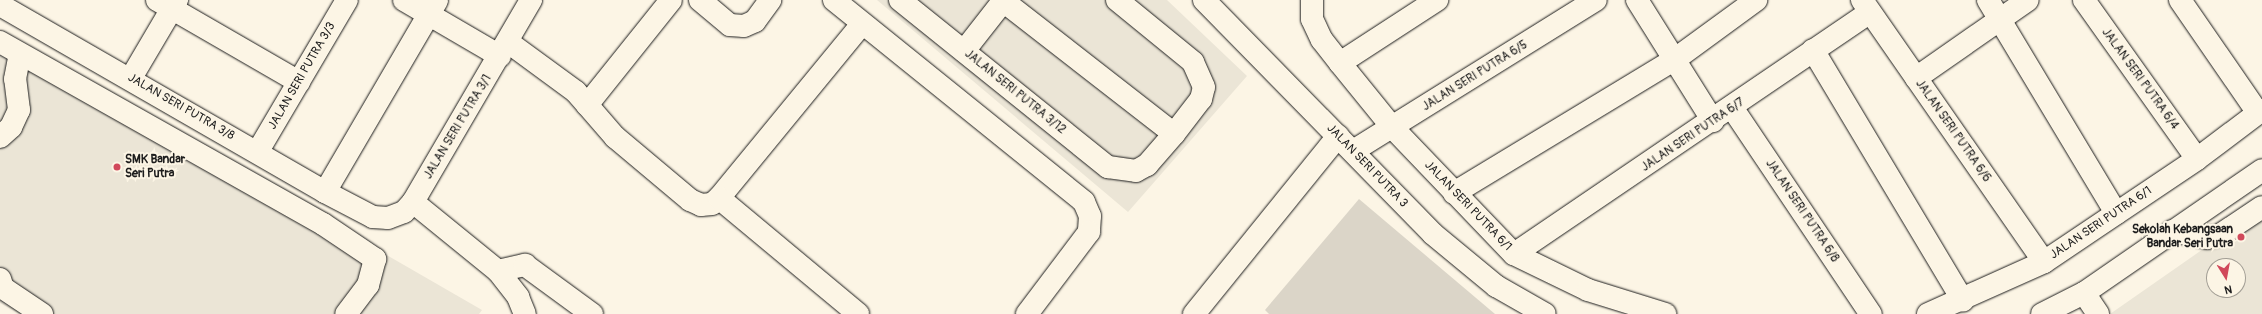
<!DOCTYPE html>
<html>
<head>
<meta charset="utf-8">
<style>
	body { margin:0 }
	#map { position:relative; width:2262px; height:314px; overflow:hidden; background:#fcf5e5; font-family:Pangolin,sans-serif }
	div>[style] { position:absolute }
	.built>* { inset:0; background:#ebe5d6 }
	.green>* { inset:0; background:#dbd5c8 }
	.roads { filter:drop-shadow(0 0 1px #1c1c1c) drop-shadow(0 0 1px #1c1c1c) }
	.minor>* { height:22px; margin:-11px; padding:0 11px; transform-origin:11px; border-radius:11px; background:#fcf5e5 }
	.dots>* { width:11px; height:11px; translate:-50% -50%; box-sizing:border-box; border:2px solid #fcf5e5; border-radius:50% }
	span { translate:-50% -50%; white-space:nowrap; text-align:center; line-height:1.15; -webkit-text-stroke:4px #fcf5e5; paint-order:stroke }
	.street-label { font-size:12px; color:#1c1c1c }
	.poi-label { font-size:12px; color:#1c1c1c; font-weight:700 }
	.left { translate:0 -50%; text-align:left }
	.right { translate:-100% -50%; text-align:right }
	.north { position:absolute; left:2206px; top:258px; width:40px; height:40px; box-sizing:border-box; background:#fcf5e5; border:1px solid #a29e95; border-radius:50%; rotate:169deg; font-size:11px; font-weight:700; line-height:16px; text-align:center; color:#1c1c1c }
	.north::after { content:''; display:block; margin:auto; width:14px; height:18px; background:#d1495b; clip-path:polygon(50% 0,100% 100%,50% 72%,0 100%) }
</style>
</head>
<body>
<div id="map">
	<div class="built">
		<div style="clip-path:polygon(877px 0,1167px 0,1247px 76px,1128px 212px)"></div>
		<div style="clip-path:polygon(0 32px,482px 310px,479px 314px,20px 314px,0 303px)"></div>
		<div style="clip-path:polygon(evenodd,2262px 208px,2262px 314px,2110px 314px,2262px 208px,2214px 266px,2238px 266px,2238px 290px,2214px 290px,2214px 266px)"></div>
	</div>
	<div class="green">
		<div style="clip-path:polygon(1359px 199px,1495px 314px,1269px 314px,1265px 310px)"></div>
	</div>
	<div class="roads">
		<div class="minor">
			<div style="left:157px;top:0;width:164px;rotate:30deg"></div>
			<div style="left:404px;top:0;width:111px;rotate:30.3deg"></div>
			<div style="left:700px;top:0;width:39px;rotate:40deg"></div>
			<div style="left:730px;top:25px;width:14px;rotate:4deg"></div>
			<div style="left:744px;top:26px;width:12px;rotate:-24deg"></div>
			<div style="left:755px;top:21px;width:26px;rotate:-54deg"></div>
			<div style="left:834px;top:0;width:321px;rotate:38.9deg"></div>
			<div style="left:1084px;top:202px;width:15px;rotate:67deg"></div>
			<div style="left:1090px;top:216px;width:16px;rotate:94deg"></div>
			<div style="left:1089px;top:232px;width:103px;rotate:127.1deg"></div>
			<div style="left:900px;top:0;width:267px;rotate:38.8deg"></div>
			<div style="left:1108px;top:167px;width:28px;rotate:8deg"></div>
			<div style="left:1136px;top:171px;width:13px;rotate:-29deg"></div>
			<div style="left:1147px;top:165px;width:41px;rotate:-48.9deg"></div>
			<div style="left:1174px;top:134px;width:44px;rotate:-52.4deg"></div>
			<div style="left:1201px;top:99px;width:12px;rotate:-76deg"></div>
			<div style="left:1204px;top:87px;width:27px;rotate:-114deg"></div>
			<div style="left:1193px;top:62px;width:98px;rotate:-140.8deg"></div>
			<div style="left:1002px;top:0;width:218px;rotate:37.9deg"></div>
			<div style="left:1204px;top:0;width:327px;rotate:45.6deg"></div>
			<div style="left:1433px;top:234px;width:82px;rotate:39.5deg"></div>
			<div style="left:1496px;top:286px;width:56px;rotate:29.7deg"></div>
			<div style="left:1312px;top:0;width:19px;rotate:90deg"></div>
			<div style="left:1312px;top:19px;width:23px;rotate:65deg"></div>
			<div style="left:1322px;top:40px;width:29px;rotate:52deg"></div>
			<div style="left:1340px;top:63px;width:82px;rotate:50.9deg"></div>
			<div style="left:1392px;top:127px;width:176px;rotate:46.2deg"></div>
			<div style="left:1514px;top:254px;width:82px;rotate:25.9deg"></div>
			<div style="left:1588px;top:290px;width:81px;rotate:17.3deg"></div>
			<div style="left:1637px;top:0;width:143px;rotate:57.9deg"></div>
			<div style="left:1862px;top:0;width:319px;rotate:55.2deg"></div>
			<div style="left:1988px;top:0;width:249px;rotate:59deg"></div>
			<div style="left:2084px;top:0;width:195px;rotate:54.6deg"></div>
			<div style="left:2180px;top:0;width:137px;rotate:55.4deg"></div>
			<div style="left:0;top:5px;width:375px;rotate:29.9deg"></div>
			<div style="left:325px;top:192px;width:54px;rotate:27.5deg"></div>
			<div style="left:373px;top:217px;width:15px;rotate:4deg"></div>
			<div style="left:388px;top:218px;width:17px;rotate:-21deg"></div>
			<div style="left:404px;top:212px;width:13px;rotate:-48deg"></div>
			<div style="left:413px;top:202px;width:234px;rotate:-59.7deg"></div>
			<div style="left:0;top:42px;width:371px;rotate:29.4deg"></div>
			<div style="left:323px;top:224px;width:63px;rotate:33.9deg"></div>
			<div style="left:375px;top:259px;width:27px;rotate:105deg"></div>
			<div style="left:368px;top:285px;width:36px;rotate:127deg"></div>
			<div style="left:508px;top:42px;width:84px;rotate:36.3deg"></div>
			<div style="left:576px;top:92px;width:60px;rotate:49.1deg"></div>
			<div style="left:615px;top:137px;width:98px;rotate:40deg"></div>
			<div style="left:690px;top:200px;width:12px;rotate:24deg"></div>
			<div style="left:701px;top:205px;width:11px;rotate:-5deg"></div>
			<div style="left:712px;top:204px;width:9px;rotate:-41deg"></div>
			<div style="left:719px;top:198px;width:225px;rotate:-50.6deg"></div>
			<div style="left:1813px;top:50px;width:292px;rotate:59.1deg"></div>
			<div style="left:964px;top:51px;width:65px;rotate:-51.9deg"></div>
			<div style="left:1340px;top:63px;width:116px;rotate:-33deg"></div>
			<div style="left:131px;top:78px;width:91px;rotate:-59.5deg"></div>
			<div style="left:1916px;top:78px;width:136px;rotate:-34.9deg"></div>
			<div style="left:587px;top:105px;width:134px;rotate:-51.3deg"></div>
			<div style="left:1733px;top:109px;width:247px;rotate:56.1deg"></div>
			<div style="left:0;top:137px;width:15px;rotate:-42deg"></div>
			<div style="left:11px;top:127px;width:19px;rotate:-65deg"></div>
			<div style="left:19px;top:110px;width:31px;rotate:-97deg"></div>
			<div style="left:15px;top:79px;width:25px;rotate:-79deg"></div>
			<div style="left:258px;top:151px;width:175px;rotate:-59.5deg"></div>
			<div style="left:1353px;top:151px;width:286px;rotate:-31.9deg"></div>
			<div style="left:325px;top:192px;width:222px;rotate:-59.7deg"></div>
			<div style="left:1454px;top:193px;width:257px;rotate:-31.2deg"></div>
			<div style="left:1674px;top:60px;width:102px;rotate:-36.2deg"></div>
			<div style="left:719px;top:198px;width:181px;rotate:39.8deg"></div>
			<div style="left:413px;top:202px;width:109px;rotate:39.1deg"></div>
			<div style="left:498px;top:271px;width:33px;rotate:52deg"></div>
			<div style="left:518px;top:297px;width:18px;rotate:68deg"></div>
			<div style="left:2172px;top:231px;width:36px;rotate:11deg"></div>
			<div style="left:2207px;top:238px;width:13px;rotate:-13deg"></div>
			<div style="left:2220px;top:235px;width:50px;rotate:-33.7deg"></div>
			<div style="left:1514px;top:254px;width:430px;rotate:-34.2deg"></div>
			<div style="left:498px;top:271px;width:28px;rotate:-13deg"></div>
			<div style="left:525px;top:265px;width:83px;rotate:36.2deg"></div>
			<div style="left:0;top:279px;width:9px;rotate:72deg"></div>
			<div style="left:3px;top:288px;width:47px;rotate:33.7deg"></div>
			<div style="left:2084px;top:293px;width:25px;rotate:56deg"></div>
			<div style="left:1194px;top:314px;width:229px;rotate:-51deg"></div>
			<div style="left:1928px;top:314px;width:127px;rotate:-24.1deg"></div>
			<div style="left:2044px;top:262px;width:184px;rotate:-33.9deg"></div>
			<div style="left:2197px;top:159px;width:81px;rotate:-37deg"></div>
			<div style="left:2042px;top:314px;width:47px;rotate:-26.6deg"></div>
			<div style="left:2084px;top:293px;width:216px;rotate:-34.6deg"></div>
		</div>
	</div>
	<div class="dots">
		<div style="left:117px;top:167px;background:#d1495b"></div>
		<div style="left:2241px;top:237px;background:#d1495b"></div>
	</div>
	<div class="street-label">
		<span style="left:302px;top:76px;rotate:-60deg">JALAN SERI PUTRA 3/3</span>
		<span style="left:1475px;top:76px;rotate:-32deg">JALAN SERI PUTRA 6/5</span>
		<span style="left:2140px;top:79px;rotate:54deg">JALAN SERI PUTRA 6/4</span>
		<span style="left:1015px;top:92px;rotate:39deg">JALAN SERI PUTRA 3/12</span>
		<span style="left:181px;top:107px;rotate:30deg">JALAN SERI PUTRA 3/8</span>
		<span style="left:458px;top:127px;rotate:-59deg">JALAN SERI PUTRA 3/1</span>
		<span style="left:1953px;top:131px;rotate:55deg">JALAN SERI PUTRA 6/6</span>
		<span style="left:1693px;top:135px;rotate:-34deg">JALAN SERI PUTRA 6/7</span>
		<span style="left:1367px;top:166px;rotate:46deg">JALAN SERI PUTRA 3</span>
		<span style="left:1468px;top:206px;rotate:46deg">JALAN SERI PUTRA 6/1</span>
		<span style="left:1802px;top:211px;rotate:56deg">JALAN SERI PUTRA 6/8</span>
		<span style="left:2101px;top:223px;rotate:-34deg">JALAN SERI PUTRA 6/1</span>
	</div>
	<div class="poi-label">
		<span class="left" style="left:125px;top:167px">SMK Bandar<br>Seri Putra</span>
		<span class="right" style="left:2233px;top:237px">Sekolah Kebangsaan<br>Bandar Seri Putra</span>
	</div>
	<div class="north">N</div>
</div>
</body>
</html>
